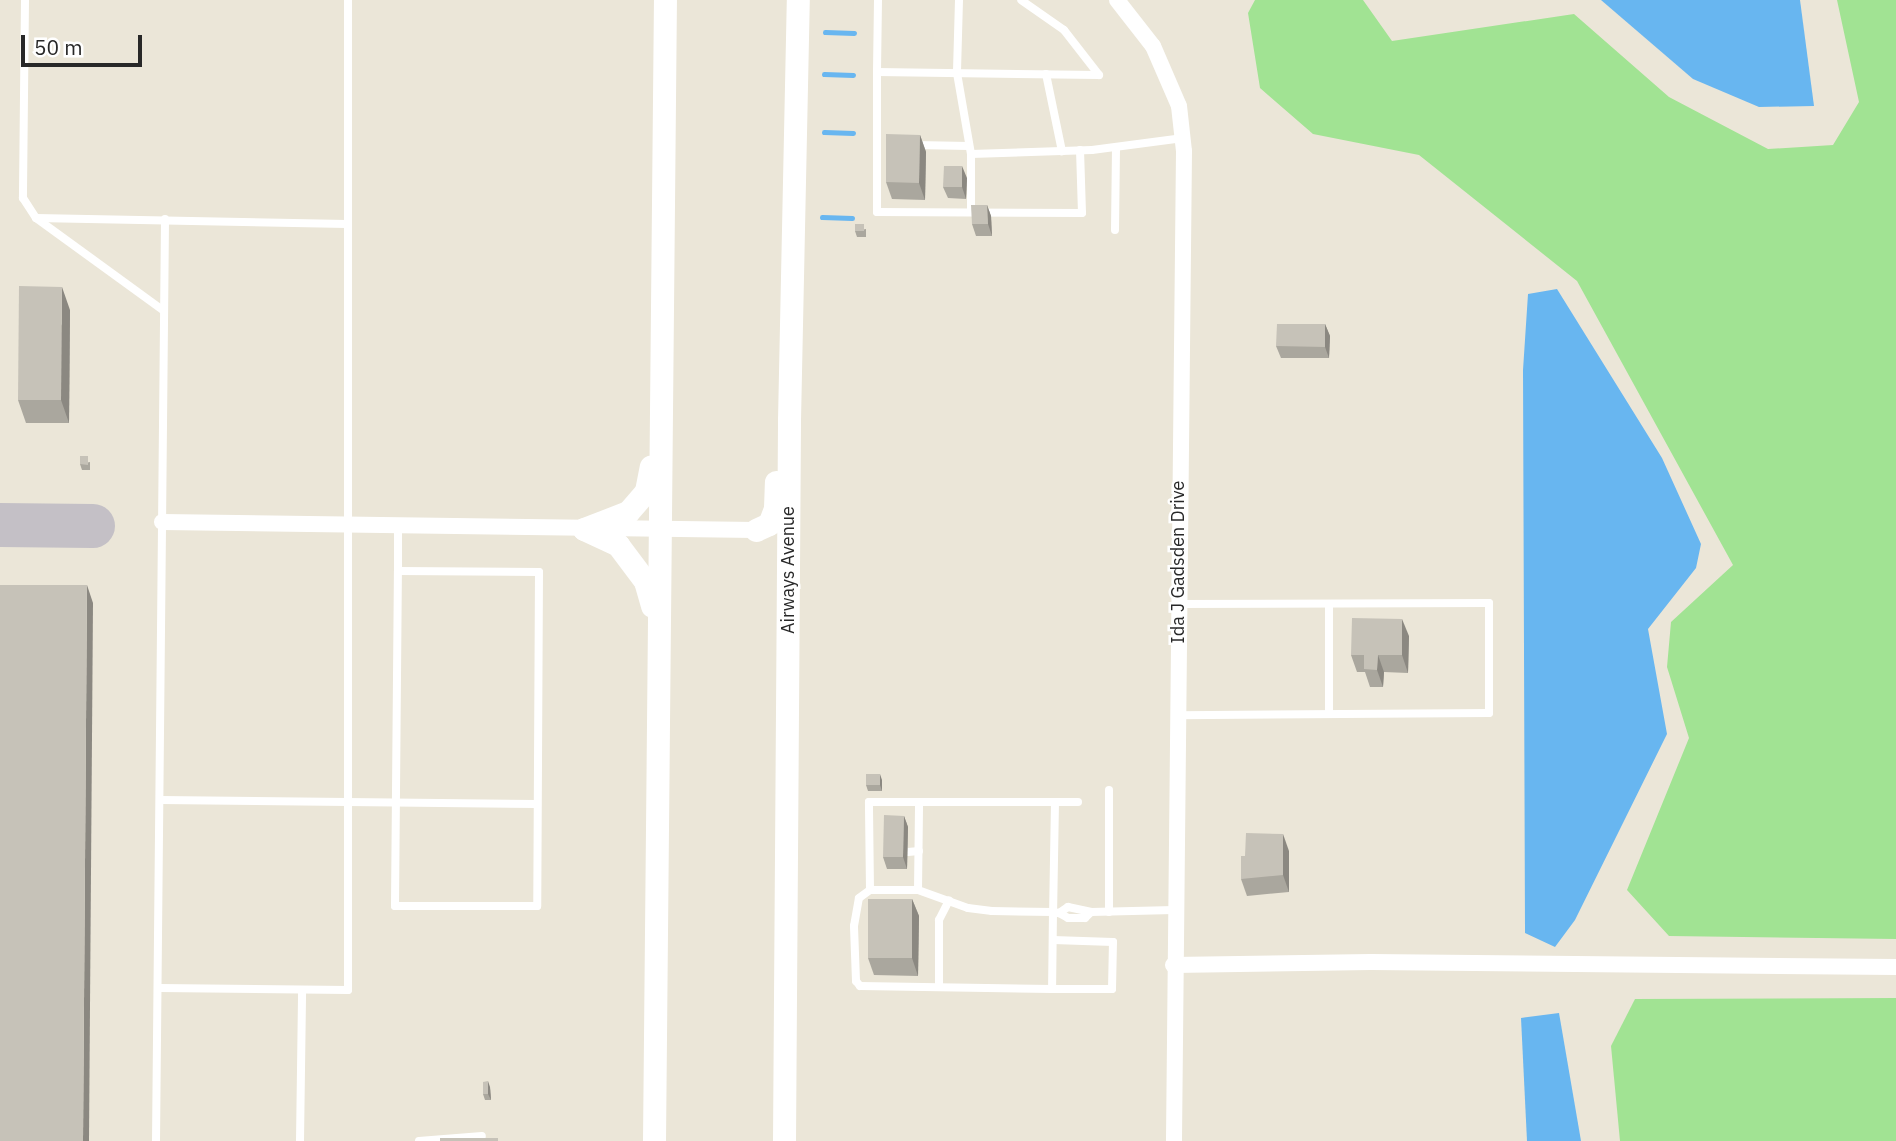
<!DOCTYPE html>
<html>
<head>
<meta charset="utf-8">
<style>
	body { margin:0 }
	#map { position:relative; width:1896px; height:1141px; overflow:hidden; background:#ebe6d8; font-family:"IBM Plex Sans",sans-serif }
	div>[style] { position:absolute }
	.green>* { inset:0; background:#a1e393 }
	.water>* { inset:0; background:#68b6f0 }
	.stream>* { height:5px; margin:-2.5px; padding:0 2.5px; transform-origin:2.5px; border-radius:2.5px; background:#68b6f0 }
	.taxiway>* { height:44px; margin:-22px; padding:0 22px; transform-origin:22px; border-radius:22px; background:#c4c0c6 }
	.lane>* { height:8px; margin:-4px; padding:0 4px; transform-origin:4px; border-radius:4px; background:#fff }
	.street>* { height:16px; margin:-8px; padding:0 8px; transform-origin:8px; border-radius:8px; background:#fff }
	.secondary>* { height:23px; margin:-11.5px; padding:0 11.5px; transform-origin:11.5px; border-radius:11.5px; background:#fff }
	.wall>* { inset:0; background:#aaa79e }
	.shaded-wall>* { inset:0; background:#8b8881 }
	.building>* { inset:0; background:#c6c2b8 }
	span { translate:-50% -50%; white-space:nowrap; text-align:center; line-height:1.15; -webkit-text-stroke:5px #fff; paint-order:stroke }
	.street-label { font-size:18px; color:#282828 }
	.scale { position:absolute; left:21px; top:35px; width:121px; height:32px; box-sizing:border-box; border:4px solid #282828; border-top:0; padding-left:9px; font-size:21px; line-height:24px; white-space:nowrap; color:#282828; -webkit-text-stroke:5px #fff; paint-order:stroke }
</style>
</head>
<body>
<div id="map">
	<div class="green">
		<div style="clip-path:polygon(1255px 0,1363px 0,1392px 41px,1574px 14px,1669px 97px,1768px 149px,1833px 145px,1859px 102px,1837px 0,1896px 0,1896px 939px,1669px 936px,1627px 890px,1689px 738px,1667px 667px,1671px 622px,1733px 565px,1577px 281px,1419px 155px,1313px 134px,1260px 88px,1248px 13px)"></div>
		<div style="clip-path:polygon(1896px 998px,1896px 1141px,1620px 1141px,1611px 1046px,1635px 999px)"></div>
	</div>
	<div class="water">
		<div style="clip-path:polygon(1601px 0,1800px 0,1814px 106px,1759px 107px,1693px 79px)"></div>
		<div style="clip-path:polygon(1557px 289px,1662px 458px,1701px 544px,1696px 568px,1648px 629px,1667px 734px,1575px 920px,1555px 947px,1525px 933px,1523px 370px,1528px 294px)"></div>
		<div style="clip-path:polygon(1559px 1013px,1581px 1141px,1527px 1141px,1521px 1018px)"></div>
	</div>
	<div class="stream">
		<div style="left:825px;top:32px;width:29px;rotate:2deg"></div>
		<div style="left:824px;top:74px;width:29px;rotate:2deg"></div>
		<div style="left:824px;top:132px;width:29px;rotate:2deg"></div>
		<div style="left:822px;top:217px;width:30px;rotate:2deg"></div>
	</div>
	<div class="taxiway">
		<div style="left:0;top:525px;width:93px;rotate:0.6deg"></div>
	</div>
	<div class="lane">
		<div style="left:25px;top:0;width:198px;rotate:90.6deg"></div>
		<div style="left:23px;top:198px;width:24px;rotate:57deg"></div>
		<div style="left:36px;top:218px;width:158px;rotate:36deg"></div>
		<div style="left:878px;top:0;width:72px;rotate:90.8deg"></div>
		<div style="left:877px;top:72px;width:222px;rotate:0.8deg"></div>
		<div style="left:1099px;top:75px;width:57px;rotate:-127.9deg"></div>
		<div style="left:1064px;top:30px;width:52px;rotate:-145.1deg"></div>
		<div style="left:959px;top:0;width:73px;rotate:91.6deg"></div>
		<div style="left:957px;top:73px;width:82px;rotate:80.2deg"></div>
		<div style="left:971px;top:154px;width:121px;rotate:-1.9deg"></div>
		<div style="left:1092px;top:150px;width:92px;rotate:-7.5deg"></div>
		<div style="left:877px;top:72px;width:140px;rotate:90deg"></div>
		<div style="left:877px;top:212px;width:205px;rotate:0.3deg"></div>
		<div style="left:1082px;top:213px;width:63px;rotate:-91.8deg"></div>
		<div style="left:1046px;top:74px;width:79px;rotate:78.3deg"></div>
		<div style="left:915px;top:145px;width:54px;rotate:1.1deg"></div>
		<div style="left:971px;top:154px;width:58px;rotate:90deg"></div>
		<div style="left:36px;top:218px;width:311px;rotate:1.1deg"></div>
		<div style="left:1115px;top:230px;width:83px;rotate:-89.3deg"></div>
		<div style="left:398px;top:571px;width:141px;rotate:0.4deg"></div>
		<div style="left:539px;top:572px;width:334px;rotate:90.3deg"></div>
		<div style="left:537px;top:906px;width:142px;rotate:180deg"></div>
		<div style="left:395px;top:906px;width:335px;rotate:-89.5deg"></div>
		<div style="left:398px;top:571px;width:46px;rotate:-90deg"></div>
		<div style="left:1177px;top:604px;width:312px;rotate:-0.2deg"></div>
		<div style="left:1489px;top:603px;width:110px;rotate:90deg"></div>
		<div style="left:1489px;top:713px;width:310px;rotate:179.6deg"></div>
		<div style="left:1329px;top:714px;width:110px;rotate:-90deg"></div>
		<div style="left:1109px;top:790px;width:122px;rotate:90deg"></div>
		<div style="left:160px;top:800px;width:377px;rotate:0.6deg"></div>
		<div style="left:1055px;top:802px;width:110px;rotate:91deg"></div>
		<div style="left:1053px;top:912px;width:77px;rotate:90.7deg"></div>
		<div style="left:1052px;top:989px;width:192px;rotate:-179.1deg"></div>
		<div style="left:860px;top:986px;width:6px;rotate:-129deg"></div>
		<div style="left:856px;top:981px;width:55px;rotate:-92.1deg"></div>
		<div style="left:854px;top:926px;width:28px;rotate:-80deg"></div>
		<div style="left:859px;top:898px;width:14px;rotate:-36deg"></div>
		<div style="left:870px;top:890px;width:48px"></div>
		<div style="left:918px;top:890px;width:53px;rotate:19.8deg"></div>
		<div style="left:968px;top:908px;width:24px;rotate:7deg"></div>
		<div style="left:992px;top:911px;width:61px;rotate:0.9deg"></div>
		<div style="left:1053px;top:912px;width:6px;rotate:9deg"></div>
		<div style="left:1059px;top:913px;width:11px;rotate:-34deg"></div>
		<div style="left:1068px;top:907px;width:24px;rotate:12deg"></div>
		<div style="left:1091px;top:912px;width:83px;rotate:-1.4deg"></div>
		<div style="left:908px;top:852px;width:11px;rotate:-5deg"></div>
		<div style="left:870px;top:890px;width:88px;rotate:-90.7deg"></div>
		<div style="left:869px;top:802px;width:209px"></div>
		<div style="left:918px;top:890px;width:88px;rotate:-89.3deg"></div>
		<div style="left:1059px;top:913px;width:10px;rotate:29deg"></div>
		<div style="left:1068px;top:918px;width:17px"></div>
		<div style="left:1085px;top:918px;width:8px;rotate:-45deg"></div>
		<div style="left:939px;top:987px;width:67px;rotate:-90deg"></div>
		<div style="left:939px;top:920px;width:22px;rotate:-63deg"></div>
		<div style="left:159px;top:988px;width:189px;rotate:0.6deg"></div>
		<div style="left:348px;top:990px;width:990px;rotate:-90deg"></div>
		<div style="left:1052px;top:989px;width:60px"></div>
		<div style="left:1112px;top:989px;width:47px;rotate:-88.8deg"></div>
		<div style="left:1113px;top:942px;width:60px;rotate:-178.1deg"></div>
		<div style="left:156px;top:1141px;width:922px;rotate:-89.44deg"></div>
		<div style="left:300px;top:1141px;width:151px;rotate:-89.2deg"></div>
		<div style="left:419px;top:1141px;width:63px;rotate:-4.5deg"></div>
	</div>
	<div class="street">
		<div style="left:1117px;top:0;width:58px;rotate:52deg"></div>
		<div style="left:1153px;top:46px;width:65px;rotate:66.6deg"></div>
		<div style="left:1179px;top:106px;width:45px;rotate:83.7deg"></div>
		<div style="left:1184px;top:151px;width:990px;rotate:90.58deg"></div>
		<div style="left:162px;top:522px;width:594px;rotate:0.77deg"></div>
		<div style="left:1173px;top:965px;width:198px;rotate:-0.9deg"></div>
		<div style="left:1371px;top:962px;width:525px;rotate:0.55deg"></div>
	</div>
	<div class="secondary">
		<div style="left:584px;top:529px;width:47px;rotate:-21.1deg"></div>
		<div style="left:628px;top:512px;width:28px;rotate:-49deg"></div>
		<div style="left:646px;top:491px;width:25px;rotate:-79deg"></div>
		<div style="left:584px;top:529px;width:38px;rotate:25deg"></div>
		<div style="left:618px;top:545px;width:45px;rotate:53.1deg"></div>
		<div style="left:645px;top:581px;width:26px;rotate:74deg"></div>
		<div style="left:756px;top:530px;width:14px;rotate:-25deg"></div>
		<div style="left:769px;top:524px;width:17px;rotate:-69deg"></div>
		<div style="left:775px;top:508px;width:26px;rotate:-88deg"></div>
		<div style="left:654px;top:1141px;width:1141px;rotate:-89.45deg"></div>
		<div style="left:784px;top:1141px;width:721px;rotate:-89.6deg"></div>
		<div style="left:789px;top:420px;width:420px;rotate:-88.8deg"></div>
	</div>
	<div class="wall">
		<div style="clip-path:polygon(920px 135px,926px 152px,925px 200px,892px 199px,886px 182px)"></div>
		<div style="clip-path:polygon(967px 178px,966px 199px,948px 198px,943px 187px)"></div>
		<div style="clip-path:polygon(987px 205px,991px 216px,992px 236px,976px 236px,972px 224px)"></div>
		<div style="clip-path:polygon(866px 229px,866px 237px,857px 237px,855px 231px)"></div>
		<div style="clip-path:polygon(70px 310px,69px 423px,26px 423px,18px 400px)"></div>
		<div style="clip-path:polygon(1325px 324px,1330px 336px,1329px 358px,1281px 358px,1276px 346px)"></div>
		<div style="clip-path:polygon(90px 462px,90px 470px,82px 470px,80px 464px)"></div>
		<div style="clip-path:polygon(1409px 636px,1408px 673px,1384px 672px,1383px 687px,1370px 687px,1365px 672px,1357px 672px,1351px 655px)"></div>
		<div style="clip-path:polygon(882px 780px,882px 791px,868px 791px,866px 785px)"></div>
		<div style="clip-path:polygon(904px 816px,908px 827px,907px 869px,887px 869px,883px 857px)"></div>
		<div style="clip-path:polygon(1289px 851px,1289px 892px,1247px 896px,1241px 879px)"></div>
		<div style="clip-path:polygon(912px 899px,919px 916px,918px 976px,874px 975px,868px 958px)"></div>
		<div style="clip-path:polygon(490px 1087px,491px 1100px,485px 1100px,483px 1094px)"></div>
	</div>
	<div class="shaded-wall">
		<div style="clip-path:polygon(920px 135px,926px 152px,925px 200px,919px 183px)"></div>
		<div style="clip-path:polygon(962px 166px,967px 178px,966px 199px,962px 187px)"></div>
		<div style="clip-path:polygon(987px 205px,991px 216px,992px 236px,988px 224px)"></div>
		<div style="clip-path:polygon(62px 287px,70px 310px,69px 423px,61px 400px)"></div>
		<div style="clip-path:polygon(1325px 324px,1330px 336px,1329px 358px,1325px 347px)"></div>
		<div style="clip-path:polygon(87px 585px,93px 603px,89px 1141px,83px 1141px)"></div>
		<div style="clip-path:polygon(1402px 619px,1409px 636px,1408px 673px,1402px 655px)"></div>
		<div style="clip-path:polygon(1378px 655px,1384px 672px,1383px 687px,1377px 670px)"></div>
		<div style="clip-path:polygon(880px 774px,882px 780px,882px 791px,880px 785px)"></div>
		<div style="clip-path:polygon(904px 816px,908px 827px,907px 869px,903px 857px)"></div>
		<div style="clip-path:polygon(1283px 834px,1289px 851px,1289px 892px,1283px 875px)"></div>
		<div style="clip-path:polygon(912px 899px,919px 916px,918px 976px,912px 958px)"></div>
		<div style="clip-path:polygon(488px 1081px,490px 1087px,491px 1100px,488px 1094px)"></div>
	</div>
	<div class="building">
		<div style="clip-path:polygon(886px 134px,920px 135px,919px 183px,886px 182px)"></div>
		<div style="clip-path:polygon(944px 166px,962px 166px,962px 187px,943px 187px)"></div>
		<div style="clip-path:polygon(971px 205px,987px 205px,988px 224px,972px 224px)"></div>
		<div style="clip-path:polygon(855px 224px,864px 224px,864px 231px,855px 231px)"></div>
		<div style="clip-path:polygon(19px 286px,62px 287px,61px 400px,18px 400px)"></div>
		<div style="clip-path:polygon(1277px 324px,1325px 324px,1325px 347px,1276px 346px)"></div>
		<div style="clip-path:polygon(80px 456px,88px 456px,88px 465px,80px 464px)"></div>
		<div style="clip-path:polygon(0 585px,87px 585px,83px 1141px,0 1141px)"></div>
		<div style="clip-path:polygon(1352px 618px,1402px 619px,1402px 655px,1378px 655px,1377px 670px,1364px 669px,1364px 655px,1351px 655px)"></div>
		<div style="clip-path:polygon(866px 774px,880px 774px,880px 785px,866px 785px)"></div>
		<div style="clip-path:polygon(884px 815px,904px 816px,903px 857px,883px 857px)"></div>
		<div style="clip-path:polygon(1246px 833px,1283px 834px,1283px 875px,1241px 879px,1241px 856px,1245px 856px)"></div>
		<div style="clip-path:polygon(868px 899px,912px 899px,912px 958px,868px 958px)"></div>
		<div style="clip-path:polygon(488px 1081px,488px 1094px,483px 1094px,483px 1082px)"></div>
		<div style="clip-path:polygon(440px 1138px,498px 1138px,498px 1141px,440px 1141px)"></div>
	</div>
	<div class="street-label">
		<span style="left:1178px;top:562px;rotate:-90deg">Ida J Gadsden Drive</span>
		<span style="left:788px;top:570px;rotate:-90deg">Airways Avenue</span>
	</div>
	<div class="scale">50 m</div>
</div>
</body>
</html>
